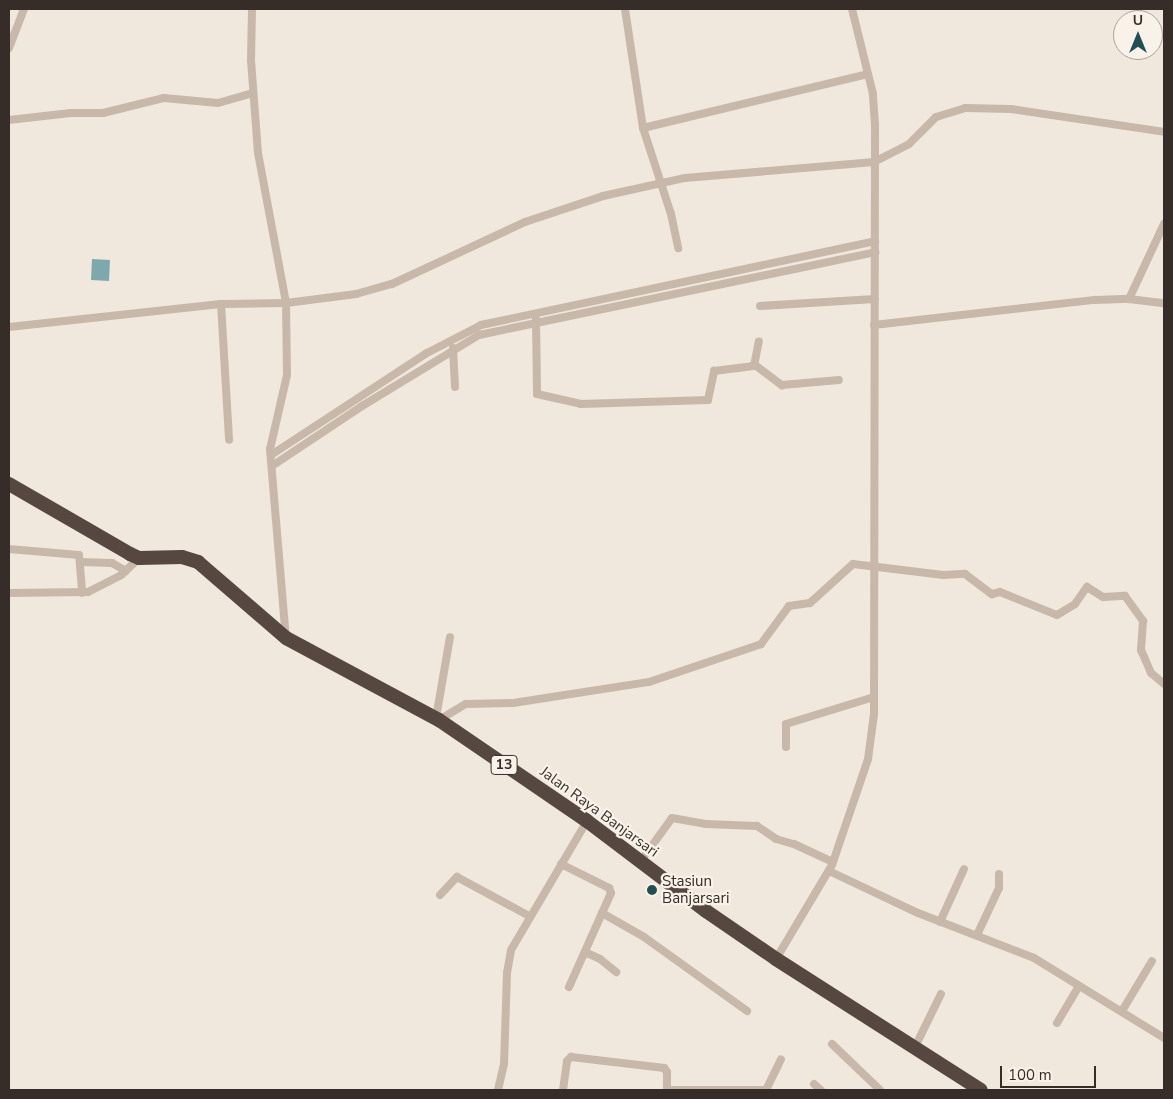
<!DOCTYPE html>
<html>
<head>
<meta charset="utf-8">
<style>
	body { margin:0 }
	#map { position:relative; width:1173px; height:1099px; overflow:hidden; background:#f0e8dd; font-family:"Nunito Sans",sans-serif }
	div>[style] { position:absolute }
	.water>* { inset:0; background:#7ea9ac }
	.street>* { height:8px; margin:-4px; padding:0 4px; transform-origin:4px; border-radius:4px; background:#c8b8aa }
	.highway>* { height:14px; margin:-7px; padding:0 7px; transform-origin:7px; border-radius:7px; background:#564841 }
	.dots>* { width:14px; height:14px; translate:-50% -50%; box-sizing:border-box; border:2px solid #f8f2e9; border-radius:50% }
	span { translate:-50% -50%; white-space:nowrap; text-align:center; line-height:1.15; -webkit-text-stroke:4.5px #f8f2e9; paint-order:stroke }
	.shield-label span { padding:1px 4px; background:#f8f2e9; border:1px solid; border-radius:4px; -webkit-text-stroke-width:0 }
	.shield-label { font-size:14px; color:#362d29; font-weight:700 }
	.street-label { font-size:15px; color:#362d29 }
	.poi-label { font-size:15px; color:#362d29 }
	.left { translate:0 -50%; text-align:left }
	.frame { position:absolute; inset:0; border:10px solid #362d29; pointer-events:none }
	.north { position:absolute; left:1113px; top:10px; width:50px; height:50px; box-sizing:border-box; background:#f8f2e9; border:1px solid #aaa39c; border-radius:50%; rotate:0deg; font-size:14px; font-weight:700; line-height:20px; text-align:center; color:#362d29 }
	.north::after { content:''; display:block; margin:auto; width:18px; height:22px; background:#215054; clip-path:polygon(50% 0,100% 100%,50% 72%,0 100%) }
	.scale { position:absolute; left:1000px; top:1066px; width:96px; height:22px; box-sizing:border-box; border:2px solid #362d29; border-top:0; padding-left:6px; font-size:15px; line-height:18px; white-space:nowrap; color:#362d29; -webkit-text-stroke:4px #f8f2e9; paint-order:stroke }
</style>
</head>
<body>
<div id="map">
	<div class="water">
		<div style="clip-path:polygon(92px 259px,110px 260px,109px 281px,91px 280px)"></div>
	</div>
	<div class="street">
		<div style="left:252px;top:9px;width:51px;rotate:91.1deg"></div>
		<div style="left:251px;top:60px;width:93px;rotate:85.7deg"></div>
		<div style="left:258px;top:153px;width:153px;rotate:79.4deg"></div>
		<div style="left:286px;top:303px;width:72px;rotate:89.2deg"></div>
		<div style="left:287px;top:375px;width:76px;rotate:102.9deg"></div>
		<div style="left:270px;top:449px;width:190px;rotate:85.2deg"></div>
		<div style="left:625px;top:9px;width:120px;rotate:81.4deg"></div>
		<div style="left:643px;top:128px;width:90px;rotate:72deg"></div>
		<div style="left:671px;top:214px;width:35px;rotate:78deg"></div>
		<div style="left:9px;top:48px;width:42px;rotate:-69deg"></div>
		<div style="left:9px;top:120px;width:62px;rotate:-6.4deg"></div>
		<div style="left:71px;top:113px;width:32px"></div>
		<div style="left:103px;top:113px;width:63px;rotate:-13.8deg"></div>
		<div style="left:164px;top:98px;width:54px;rotate:5.3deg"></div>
		<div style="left:218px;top:103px;width:36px;rotate:-16deg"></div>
		<div style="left:643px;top:128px;width:231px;rotate:-13.5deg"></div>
		<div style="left:1129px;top:299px;width:83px;rotate:-65deg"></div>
		<div style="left:221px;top:304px;width:136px;rotate:86.6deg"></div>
		<div style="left:760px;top:306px;width:115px;rotate:-3.5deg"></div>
		<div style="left:536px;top:319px;width:75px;rotate:89.2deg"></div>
		<div style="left:537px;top:394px;width:45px;rotate:12.8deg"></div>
		<div style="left:581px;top:404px;width:127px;rotate:-1.8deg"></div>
		<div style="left:708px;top:400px;width:30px;rotate:-78deg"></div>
		<div style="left:714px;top:371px;width:40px;rotate:-7.1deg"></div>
		<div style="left:754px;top:366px;width:25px;rotate:-79deg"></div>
		<div style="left:874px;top:325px;width:222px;rotate:-6.5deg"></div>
		<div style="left:1095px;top:300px;width:34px;rotate:-2deg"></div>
		<div style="left:1129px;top:299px;width:35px;rotate:7deg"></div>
		<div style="left:9px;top:327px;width:213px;rotate:-6.2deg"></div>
		<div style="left:221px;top:304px;width:65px;rotate:-0.9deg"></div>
		<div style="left:286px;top:303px;width:71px;rotate:-7.3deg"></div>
		<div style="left:356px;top:294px;width:37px;rotate:-16deg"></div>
		<div style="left:392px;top:284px;width:147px;rotate:-25deg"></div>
		<div style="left:525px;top:222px;width:82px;rotate:-18.4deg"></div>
		<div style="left:603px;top:196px;width:84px;rotate:-12.4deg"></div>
		<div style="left:685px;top:178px;width:190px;rotate:-4.8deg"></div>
		<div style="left:874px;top:162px;width:39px;rotate:-27deg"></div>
		<div style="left:909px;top:144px;width:38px;rotate:-45deg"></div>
		<div style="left:936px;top:117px;width:30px;rotate:-17deg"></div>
		<div style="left:965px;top:108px;width:46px;rotate:1.2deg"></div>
		<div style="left:1011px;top:109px;width:155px;rotate:8.5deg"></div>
		<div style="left:453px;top:348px;width:39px;rotate:87deg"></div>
		<div style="left:755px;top:365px;width:34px;rotate:37deg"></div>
		<div style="left:782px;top:385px;width:57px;rotate:-5deg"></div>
		<div style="left:271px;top:455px;width:186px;rotate:-33.2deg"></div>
		<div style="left:427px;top:353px;width:61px;rotate:-27.4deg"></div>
		<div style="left:481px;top:325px;width:403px;rotate:-12deg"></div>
		<div style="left:272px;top:466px;width:108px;rotate:-33.7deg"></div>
		<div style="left:362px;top:406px;width:137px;rotate:-31.3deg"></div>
		<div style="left:479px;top:335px;width:405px;rotate:-11.8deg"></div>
		<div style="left:9px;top:549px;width:70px;rotate:4.9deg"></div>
		<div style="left:79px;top:555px;width:38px;rotate:85deg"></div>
		<div style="left:80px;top:562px;width:32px;rotate:2deg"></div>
		<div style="left:112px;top:563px;width:16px;rotate:30deg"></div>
		<div style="left:9px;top:593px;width:79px;rotate:-0.7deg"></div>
		<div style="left:88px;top:592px;width:37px;rotate:-27deg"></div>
		<div style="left:121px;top:575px;width:25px;rotate:-43deg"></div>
		<div style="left:436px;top:718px;width:82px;rotate:-80.2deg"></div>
		<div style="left:439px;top:720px;width:31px;rotate:-31deg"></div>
		<div style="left:466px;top:704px;width:47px;rotate:-1.2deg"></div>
		<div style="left:513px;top:703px;width:138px;rotate:-8.8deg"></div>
		<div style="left:649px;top:682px;width:118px;rotate:-18.7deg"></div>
		<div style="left:761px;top:644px;width:47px;rotate:-53.6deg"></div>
		<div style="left:789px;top:606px;width:21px;rotate:-8deg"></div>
		<div style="left:810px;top:603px;width:58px;rotate:-42.2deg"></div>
		<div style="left:853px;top:564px;width:91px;rotate:7deg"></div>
		<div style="left:943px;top:575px;width:22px;rotate:-3deg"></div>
		<div style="left:965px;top:574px;width:34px;rotate:37deg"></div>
		<div style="left:992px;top:594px;width:8px;rotate:-14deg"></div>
		<div style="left:1000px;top:592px;width:61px;rotate:22deg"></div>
		<div style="left:1057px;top:615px;width:21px;rotate:-31deg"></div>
		<div style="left:1075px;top:604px;width:21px;rotate:-55deg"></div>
		<div style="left:1087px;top:587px;width:19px;rotate:32deg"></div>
		<div style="left:1103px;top:597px;width:22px;rotate:-3deg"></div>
		<div style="left:1125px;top:596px;width:31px;rotate:54deg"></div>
		<div style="left:1143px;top:621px;width:29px;rotate:94deg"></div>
		<div style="left:1141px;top:650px;width:10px;rotate:66deg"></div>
		<div style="left:1145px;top:659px;width:15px;rotate:67deg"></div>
		<div style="left:1151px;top:673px;width:17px;rotate:40deg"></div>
		<div style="left:786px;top:747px;width:23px;rotate:-90deg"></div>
		<div style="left:786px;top:724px;width:92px;rotate:-17.1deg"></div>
		<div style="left:640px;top:862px;width:54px;rotate:-54deg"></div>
		<div style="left:672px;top:818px;width:34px;rotate:10deg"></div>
		<div style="left:705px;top:824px;width:52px;rotate:2.2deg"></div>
		<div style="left:757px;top:826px;width:23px;rotate:34deg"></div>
		<div style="left:776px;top:839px;width:19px;rotate:16deg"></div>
		<div style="left:794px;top:844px;width:43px;rotate:24.8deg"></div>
		<div style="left:561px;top:864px;width:54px;rotate:26.6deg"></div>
		<div style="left:609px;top:888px;width:5px;rotate:68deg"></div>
		<div style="left:611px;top:893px;width:103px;rotate:114.1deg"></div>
		<div style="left:829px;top:871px;width:98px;rotate:25.3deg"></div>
		<div style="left:918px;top:913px;width:124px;rotate:21.2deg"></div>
		<div style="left:1034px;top:958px;width:153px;rotate:31.6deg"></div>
		<div style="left:440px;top:895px;width:25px;rotate:-47deg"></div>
		<div style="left:457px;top:877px;width:82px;rotate:28.4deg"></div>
		<div style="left:602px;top:913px;width:48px;rotate:29.7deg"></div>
		<div style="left:644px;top:937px;width:127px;rotate:35.7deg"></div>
		<div style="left:940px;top:922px;width:58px;rotate:-65.6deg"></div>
		<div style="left:977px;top:935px;width:52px;rotate:-64.9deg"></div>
		<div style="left:999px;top:888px;width:14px;rotate:-90deg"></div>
		<div style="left:585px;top:952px;width:17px;rotate:25deg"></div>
		<div style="left:600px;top:959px;width:21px;rotate:39deg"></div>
		<div style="left:776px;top:959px;width:109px;rotate:-59.2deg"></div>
		<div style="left:832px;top:865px;width:112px;rotate:-71.2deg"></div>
		<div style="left:868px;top:759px;width:45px;rotate:-82.4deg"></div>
		<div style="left:874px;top:714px;width:589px;rotate:-89.9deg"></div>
		<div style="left:875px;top:125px;width:31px;rotate:-94deg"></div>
		<div style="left:873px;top:94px;width:88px;rotate:-103.9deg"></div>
		<div style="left:1122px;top:1011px;width:58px;rotate:-59deg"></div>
		<div style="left:1057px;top:1023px;width:43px;rotate:-59.3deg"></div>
		<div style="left:832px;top:1044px;width:66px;rotate:43.8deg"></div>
		<div style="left:915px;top:1047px;width:59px;rotate:-63.9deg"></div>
		<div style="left:814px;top:1084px;width:9px;rotate:41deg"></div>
		<div style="left:498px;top:1090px;width:27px;rotate:-77deg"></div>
		<div style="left:504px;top:1064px;width:91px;rotate:-88.1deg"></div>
		<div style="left:507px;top:973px;width:23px;rotate:-80deg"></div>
		<div style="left:511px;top:950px;width:150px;rotate:-59.5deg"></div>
		<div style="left:563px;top:1090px;width:29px;rotate:-82deg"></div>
		<div style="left:567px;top:1061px;width:6px;rotate:-45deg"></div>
		<div style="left:571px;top:1057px;width:94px;rotate:6.7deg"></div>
		<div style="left:664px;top:1068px;width:5px;rotate:53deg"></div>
		<div style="left:667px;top:1072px;width:18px;rotate:90deg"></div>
		<div style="left:667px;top:1090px;width:32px"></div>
		<div style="left:699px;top:1090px;width:67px"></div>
		<div style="left:766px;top:1090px;width:34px;rotate:-64deg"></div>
	</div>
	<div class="highway">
		<div style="left:9px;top:484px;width:140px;rotate:30deg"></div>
		<div style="left:130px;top:554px;width:10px;rotate:24deg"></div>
		<div style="left:139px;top:558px;width:43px;rotate:-1.3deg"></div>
		<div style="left:182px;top:557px;width:17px;rotate:17deg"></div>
		<div style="left:198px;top:562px;width:116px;rotate:40.8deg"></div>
		<div style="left:286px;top:638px;width:174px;rotate:28.2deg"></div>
		<div style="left:439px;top:720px;width:179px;rotate:34.3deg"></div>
		<div style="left:587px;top:821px;width:149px;rotate:37.1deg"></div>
		<div style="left:706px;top:911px;width:85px;rotate:34.4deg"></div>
		<div style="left:776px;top:959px;width:243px;rotate:32.6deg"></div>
	</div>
	<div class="dots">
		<div style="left:652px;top:890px;background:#215054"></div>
	</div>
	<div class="shield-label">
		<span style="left:504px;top:765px">13</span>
	</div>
	<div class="street-label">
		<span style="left:599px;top:812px;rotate:36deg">Jalan Raya Banjarsari</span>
	</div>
	<div class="poi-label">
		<span class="left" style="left:662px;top:890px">Stasiun<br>Banjarsari</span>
	</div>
	<div class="frame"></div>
	<div class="north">U</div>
	<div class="scale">100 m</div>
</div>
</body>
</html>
